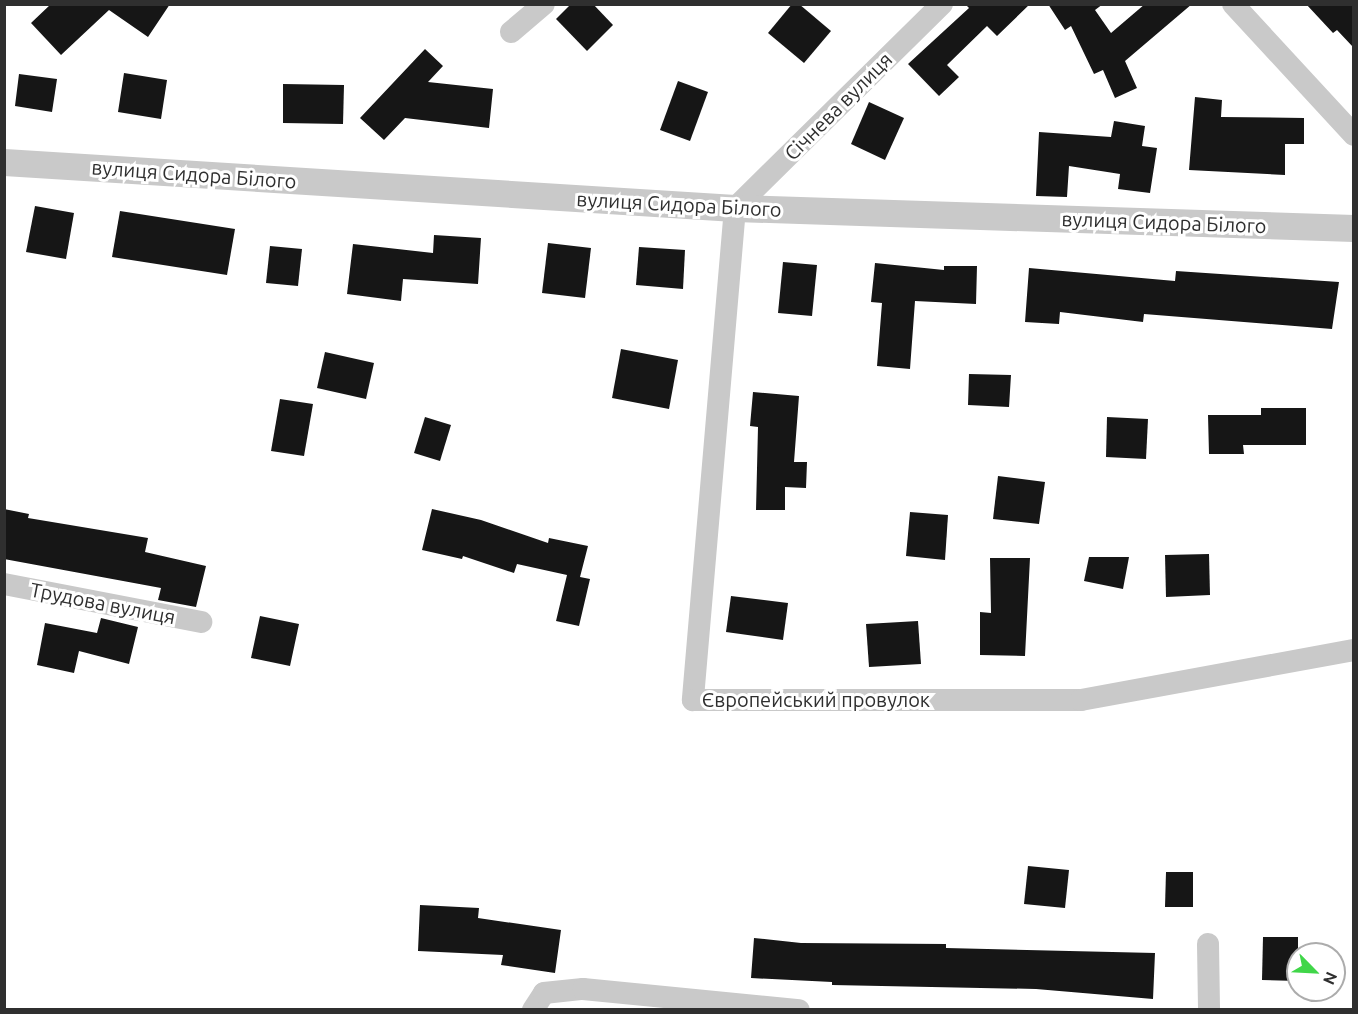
<!DOCTYPE html>
<html>
<head>
<meta charset="utf-8">
<style>
	body { margin:0 }
	#map { position:relative; width:1358px; height:1014px; overflow:hidden; background:#fff; font-family:Ubuntu,sans-serif }
	div>[style] { position:absolute }
	.building>* { inset:0; background:#161616 }
	.minor>* { height:22px; margin:-11px; padding:0 11px; transform-origin:11px; border-radius:11px; background:#c9c9c9 }
	.tertiary>* { height:27px; margin:-13.5px; padding:0 13.5px; transform-origin:13.5px; border-radius:13.5px; background:#c9c9c9 }
	span { translate:-50% -50%; white-space:nowrap; text-align:center; line-height:1.15; -webkit-text-stroke:6px #fff; paint-order:stroke }
	.street-label { font-size:20px; color:#2f2f2f }
	.frame { position:absolute; inset:0; border:6px solid #2f2f2f; pointer-events:none }
	.north { position:absolute; left:1286px; top:942px; width:60px; height:60px; box-sizing:border-box; background:#fff; border:2px solid #acacac; border-radius:50%; rotate:114deg; font-size:16px; font-weight:700; line-height:24px; text-align:center; color:#2f2f2f }
	.north::after { content:''; display:block; margin:auto; width:21px; height:27px; background:#40d649; clip-path:polygon(50% 0,100% 100%,50% 72%,0 100%) }
</style>
</head>
<body>
<div id="map">
	<div class="building">
		<div style="clip-path:polygon(51px 4px,170px 4px,148px 37px,109px 10px,61px 55px,31px 23px)"></div>
		<div style="clip-path:polygon(571px 4px,593px 4px,613px 25px,587px 51px,556px 19px)"></div>
		<div style="clip-path:polygon(792px 4px,799px 4px,831px 31px,804px 63px,768px 33px)"></div>
		<div style="clip-path:polygon(965px 4px,1030px 4px,997px 36px,987px 26px,947px 65px,959px 77px,939px 96px,908px 64px,969px 8px)"></div>
		<div style="clip-path:polygon(1048px 4px,1103px 4px,1095px 10px,1111px 33px,1145px 4px,1192px 4px,1125px 61px,1137px 88px,1115px 98px,1103px 70px,1094px 74px,1071px 26px,1065px 30px)"></div>
		<div style="clip-path:polygon(1306px 4px,1353px 4px,1353px 47px,1337px 30px,1333px 33px)"></div>
		<div style="clip-path:polygon(425px 49px,443px 66px,428px 82px,493px 89px,489px 128px,405px 118px,384px 140px,360px 118px)"></div>
		<div style="clip-path:polygon(124px 73px,167px 80px,161px 119px,118px 112px)"></div>
		<div style="clip-path:polygon(19px 74px,57px 79px,52px 112px,15px 106px)"></div>
		<div style="clip-path:polygon(678px 81px,708px 92px,690px 141px,660px 130px)"></div>
		<div style="clip-path:polygon(283px 84px,344px 85px,343px 124px,283px 123px)"></div>
		<div style="clip-path:polygon(1195px 97px,1222px 100px,1221px 117px,1304px 118px,1304px 144px,1285px 144px,1285px 175px,1189px 170px)"></div>
		<div style="clip-path:polygon(869px 102px,904px 118px,885px 160px,851px 144px)"></div>
		<div style="clip-path:polygon(1114px 121px,1145px 126px,1142px 146px,1157px 148px,1150px 193px,1118px 189px,1120px 174px,1069px 166px,1067px 197px,1036px 196px,1039px 132px,1111px 137px)"></div>
		<div style="clip-path:polygon(35px 206px,74px 213px,66px 259px,26px 252px)"></div>
		<div style="clip-path:polygon(120px 211px,235px 229px,227px 275px,112px 257px)"></div>
		<div style="clip-path:polygon(434px 235px,481px 238px,478px 284px,403px 279px,401px 301px,347px 294px,353px 244px,433px 253px)"></div>
		<div style="clip-path:polygon(548px 243px,591px 248px,585px 298px,542px 293px)"></div>
		<div style="clip-path:polygon(270px 246px,302px 249px,298px 286px,266px 283px)"></div>
		<div style="clip-path:polygon(639px 247px,685px 250px,683px 289px,636px 285px)"></div>
		<div style="clip-path:polygon(783px 262px,817px 265px,812px 316px,778px 313px)"></div>
		<div style="clip-path:polygon(875px 263px,944px 270px,944px 266px,977px 266px,976px 304px,915px 301px,910px 369px,877px 366px,882px 303px,871px 302px)"></div>
		<div style="clip-path:polygon(1029px 268px,1175px 281px,1176px 271px,1339px 282px,1332px 329px,1144px 314px,1143px 322px,1060px 312px,1059px 324px,1025px 322px)"></div>
		<div style="clip-path:polygon(621px 349px,678px 360px,669px 409px,612px 398px)"></div>
		<div style="clip-path:polygon(325px 352px,374px 363px,366px 399px,317px 388px)"></div>
		<div style="clip-path:polygon(969px 374px,1011px 375px,1009px 407px,968px 405px)"></div>
		<div style="clip-path:polygon(753px 392px,799px 396px,794px 462px,807px 462px,806px 488px,785px 487px,785px 510px,756px 510px,758px 427px,750px 426px)"></div>
		<div style="clip-path:polygon(280px 399px,313px 404px,304px 456px,271px 451px)"></div>
		<div style="clip-path:polygon(1261px 408px,1306px 408px,1306px 445px,1243px 445px,1244px 454px,1209px 454px,1208px 415px,1261px 415px)"></div>
		<div style="clip-path:polygon(425px 417px,451px 425px,440px 461px,414px 453px)"></div>
		<div style="clip-path:polygon(1107px 417px,1148px 419px,1146px 459px,1106px 457px)"></div>
		<div style="clip-path:polygon(998px 476px,1045px 482px,1039px 524px,993px 519px)"></div>
		<div style="clip-path:polygon(4px 509px,29px 514px,28px 518px,148px 538px,145px 552px,206px 566px,196px 607px,158px 600px,161px 588px,4px 559px)"></div>
		<div style="clip-path:polygon(432px 509px,481px 520px,548px 543px,549px 538px,588px 546px,580px 577px,590px 579px,579px 626px,556px 621px,567px 575px,517px 564px,514px 573px,463px 556px,462px 559px,422px 550px)"></div>
		<div style="clip-path:polygon(910px 512px,948px 515px,945px 560px,906px 556px)"></div>
		<div style="clip-path:polygon(1209px 554px,1210px 595px,1166px 597px,1165px 555px)"></div>
		<div style="clip-path:polygon(1089px 557px,1129px 557px,1123px 589px,1084px 581px)"></div>
		<div style="clip-path:polygon(990px 558px,1030px 558px,1025px 656px,980px 655px,980px 612px,991px 613px)"></div>
		<div style="clip-path:polygon(731px 596px,788px 603px,783px 640px,726px 632px)"></div>
		<div style="clip-path:polygon(260px 616px,299px 624px,290px 666px,251px 658px)"></div>
		<div style="clip-path:polygon(101px 618px,138px 627px,129px 664px,79px 651px,74px 673px,37px 665px,45px 623px,97px 633px)"></div>
		<div style="clip-path:polygon(918px 621px,921px 664px,869px 667px,866px 624px)"></div>
		<div style="clip-path:polygon(1028px 866px,1069px 870px,1065px 908px,1024px 904px)"></div>
		<div style="clip-path:polygon(1166px 872px,1193px 872px,1193px 907px,1165px 907px)"></div>
		<div style="clip-path:polygon(420px 905px,479px 908px,478px 918px,561px 930px,555px 973px,501px 965px,503px 955px,418px 951px)"></div>
		<div style="clip-path:polygon(1263px 937px,1298px 937px,1298px 981px,1262px 980px)"></div>
		<div style="clip-path:polygon(754px 938px,801px 943px,946px 944px,946px 948px,1155px 953px,1153px 999px,1036px 989px,832px 985px,832px 982px,751px 978px)"></div>
	</div>
	<div class="minor">
		<div style="left:942px;top:4px;width:291px;rotate:135.4deg"></div>
		<div style="left:735px;top:208px;width:494px;rotate:94.9deg"></div>
		<div style="left:693px;top:700px;width:388px"></div>
		<div style="left:1081px;top:700px;width:278px;rotate:-10.4deg"></div>
		<div style="left:1233px;top:4px;width:178px;rotate:47.3deg"></div>
		<div style="left:511px;top:32px;width:43px;rotate:-40.3deg"></div>
		<div style="left:4px;top:584px;width:201px;rotate:10.9deg"></div>
		<div style="left:1208px;top:944px;width:66px;rotate:89.1deg"></div>
		<div style="left:533px;top:1010px;width:20px;rotate:-57deg"></div>
		<div style="left:544px;top:993px;width:39px;rotate:-6deg"></div>
		<div style="left:583px;top:989px;width:217px;rotate:5.6deg"></div>
	</div>
	<div class="tertiary">
		<div style="left:4px;top:162px;width:732px;rotate:3.6deg"></div>
		<div style="left:735px;top:208px;width:619px;rotate:1.85deg"></div>
	</div>
	<div class="street-label">
		<span style="left:838px;top:106px;rotate:-45deg">Січнева вулиця</span>
		<span style="left:194px;top:174px;rotate:4deg">вулиця Сидора Білого</span>
		<span style="left:679px;top:204px;rotate:3deg">вулиця Сидора Білого</span>
		<span style="left:1164px;top:222px;rotate:2deg">вулиця Сидора Білого</span>
		<span style="left:103px;top:603px;rotate:11deg">Трудова вулиця</span>
		<span style="left:816px;top:699px">Європейський провулок</span>
	</div>
	<div class="frame"></div>
	<div class="north">N</div>
</div>
</body>
</html>
